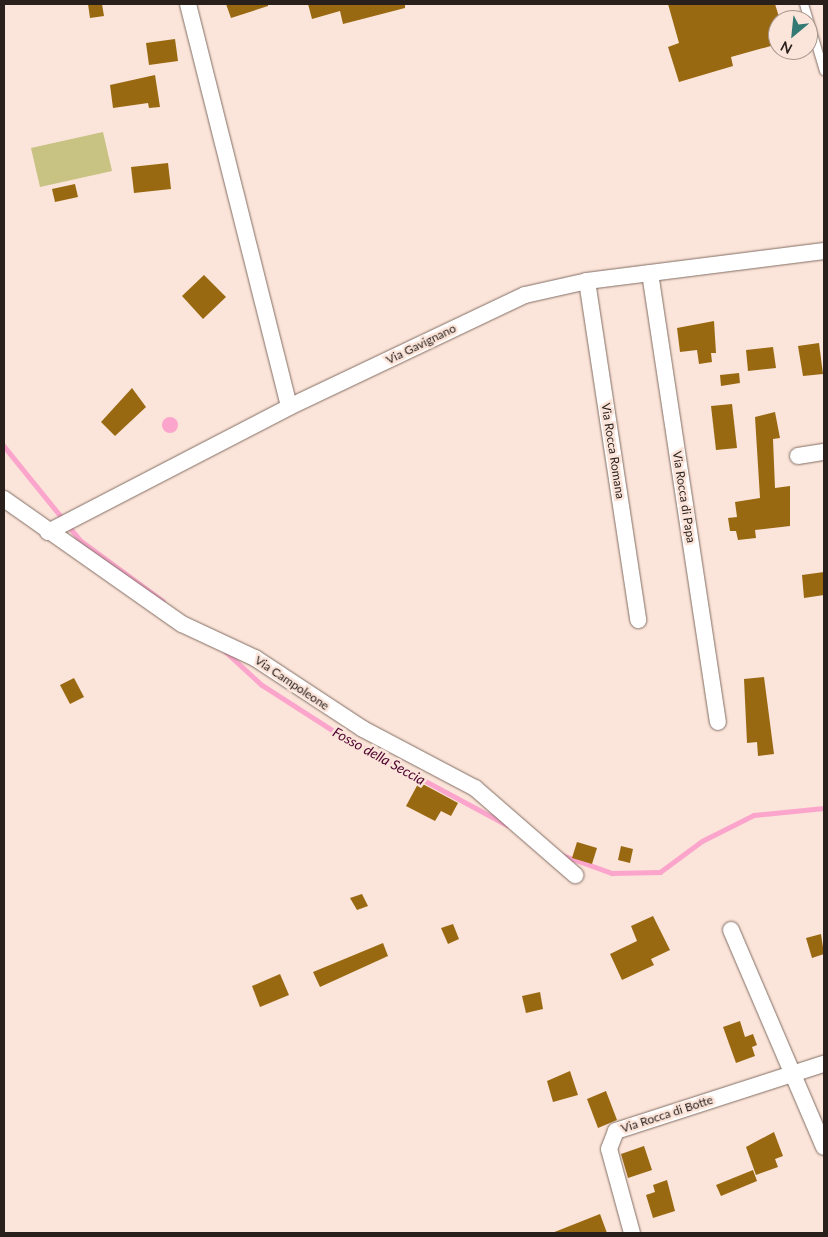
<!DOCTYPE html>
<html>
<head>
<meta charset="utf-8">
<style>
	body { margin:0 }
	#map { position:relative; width:828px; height:1237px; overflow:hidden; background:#fbe4d9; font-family:Lato,sans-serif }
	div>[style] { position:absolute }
	.green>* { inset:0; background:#c8c283 }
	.water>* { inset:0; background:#fba5cc }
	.round { border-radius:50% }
	.stream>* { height:4.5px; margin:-2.25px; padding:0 2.25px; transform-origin:2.25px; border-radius:2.25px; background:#fba5cc }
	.building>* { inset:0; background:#996912 }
	.roads { filter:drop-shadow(0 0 1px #826e64) drop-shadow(0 0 1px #826e64) }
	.lane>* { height:8px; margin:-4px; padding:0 4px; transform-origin:4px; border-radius:4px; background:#fff }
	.street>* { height:16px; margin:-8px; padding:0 8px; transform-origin:8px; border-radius:8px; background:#fff }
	span { translate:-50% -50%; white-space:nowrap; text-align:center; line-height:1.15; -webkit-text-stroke:5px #fbe4d9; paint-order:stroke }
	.street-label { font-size:12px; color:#29201c }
	.water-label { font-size:14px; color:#4f0330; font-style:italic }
	.frame { position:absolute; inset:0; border:5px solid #29201c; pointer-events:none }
	.north { position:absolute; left:768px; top:10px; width:50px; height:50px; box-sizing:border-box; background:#fbe4d9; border:1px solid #a7968d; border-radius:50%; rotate:208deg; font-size:14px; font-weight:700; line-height:20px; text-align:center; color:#29201c }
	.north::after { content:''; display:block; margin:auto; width:18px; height:22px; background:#337a74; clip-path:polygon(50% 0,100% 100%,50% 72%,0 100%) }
</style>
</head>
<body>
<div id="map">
	<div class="green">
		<div style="clip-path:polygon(103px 132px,112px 171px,40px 187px,31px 148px)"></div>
	</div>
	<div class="water">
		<div class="round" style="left:162px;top:417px;width:16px;height:16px"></div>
	</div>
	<div class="stream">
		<div style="left:4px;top:446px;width:121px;rotate:51deg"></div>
		<div style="left:80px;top:540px;width:103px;rotate:36.3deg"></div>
		<div style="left:225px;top:651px;width:50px;rotate:42.6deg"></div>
		<div style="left:262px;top:685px;width:93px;rotate:32.7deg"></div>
		<div style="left:340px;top:735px;width:190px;rotate:28.3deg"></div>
		<div style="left:562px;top:855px;width:53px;rotate:19.8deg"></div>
		<div style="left:612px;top:873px;width:48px;rotate:-1.2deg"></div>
		<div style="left:660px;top:872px;width:52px;rotate:-36.4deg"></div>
		<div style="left:702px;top:841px;width:58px;rotate:-26.6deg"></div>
		<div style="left:754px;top:815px;width:70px;rotate:-5.7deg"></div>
	</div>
	<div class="building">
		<div style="clip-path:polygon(88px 4px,102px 4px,104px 16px,90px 18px)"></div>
		<div style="clip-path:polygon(226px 4px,268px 4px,268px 6px,231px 18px)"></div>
		<div style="clip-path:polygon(308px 4px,405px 4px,405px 8px,343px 24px,340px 11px,312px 19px)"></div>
		<div style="clip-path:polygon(668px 4px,775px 4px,780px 20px,778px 44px,731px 57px,733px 66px,679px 82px,668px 47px,679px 43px)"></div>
		<div style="clip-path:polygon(175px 39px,178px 61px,149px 65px,146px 43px)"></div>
		<div style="clip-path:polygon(155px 75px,160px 107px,149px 108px,148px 103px,113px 108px,110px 85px)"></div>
		<div style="clip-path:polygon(168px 163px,171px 189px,134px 193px,131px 167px)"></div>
		<div style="clip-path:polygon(75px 184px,78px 197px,55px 202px,52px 189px)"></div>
		<div style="clip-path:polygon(204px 275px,226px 297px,203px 319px,182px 296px)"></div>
		<div style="clip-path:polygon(714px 321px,716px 353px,711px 353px,712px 362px,699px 364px,697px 350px,680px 352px,677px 328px)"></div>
		<div style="clip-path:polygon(819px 343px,823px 374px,803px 376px,798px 346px)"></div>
		<div style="clip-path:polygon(773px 347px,776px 368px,748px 371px,746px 350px)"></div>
		<div style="clip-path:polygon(739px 373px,740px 383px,721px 386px,720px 375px)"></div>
		<div style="clip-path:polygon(132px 388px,146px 407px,115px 436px,101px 422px)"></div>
		<div style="clip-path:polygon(732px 404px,737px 448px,716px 450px,711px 406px)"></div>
		<div style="clip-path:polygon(775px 412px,780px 438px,773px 439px,775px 488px,790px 486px,790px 526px,755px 530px,756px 538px,738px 540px,736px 531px,730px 531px,728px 518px,737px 517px,735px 502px,760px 498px,755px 417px)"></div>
		<div style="clip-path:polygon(824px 572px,824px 595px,804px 598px,802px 575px)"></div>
		<div style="clip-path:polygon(764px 677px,774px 754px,758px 756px,757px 742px,747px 743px,744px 679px)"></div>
		<div style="clip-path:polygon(74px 678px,84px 697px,70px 704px,60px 685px)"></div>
		<div style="clip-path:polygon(419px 782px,458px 803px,451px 816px,441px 811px,435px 821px,406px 806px)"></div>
		<div style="clip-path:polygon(577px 842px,597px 848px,592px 864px,572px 858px)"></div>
		<div style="clip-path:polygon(621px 846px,633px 849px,630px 863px,618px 860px)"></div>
		<div style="clip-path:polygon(362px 894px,368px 906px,357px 910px,350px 898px)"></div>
		<div style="clip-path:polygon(653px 916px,670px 950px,651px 959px,654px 965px,622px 980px,610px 954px,637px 941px,631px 926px)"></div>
		<div style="clip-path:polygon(453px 924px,459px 939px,448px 944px,441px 928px)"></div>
		<div style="clip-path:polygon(821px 934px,824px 954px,812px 958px,806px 938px)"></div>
		<div style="clip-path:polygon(383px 943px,388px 956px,320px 987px,313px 972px)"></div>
		<div style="clip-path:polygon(280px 974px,289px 995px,260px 1007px,252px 986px)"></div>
		<div style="clip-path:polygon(540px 992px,543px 1009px,526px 1013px,522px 996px)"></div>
		<div style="clip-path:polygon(740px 1021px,745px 1037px,753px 1034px,757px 1045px,752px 1047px,755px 1056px,736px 1063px,723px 1027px)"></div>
		<div style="clip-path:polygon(570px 1071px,578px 1095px,553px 1102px,547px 1081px)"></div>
		<div style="clip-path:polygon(606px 1091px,617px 1120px,598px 1128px,587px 1099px)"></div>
		<div style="clip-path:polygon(774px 1132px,783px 1156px,775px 1159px,778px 1167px,756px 1175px,746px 1147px)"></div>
		<div style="clip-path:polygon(644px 1146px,652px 1170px,628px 1178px,621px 1154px)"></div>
		<div style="clip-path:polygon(753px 1170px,757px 1181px,721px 1196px,716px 1185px)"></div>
		<div style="clip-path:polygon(667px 1180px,675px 1211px,653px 1218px,646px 1195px,655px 1192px,653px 1185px)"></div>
		<div style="clip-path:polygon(600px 1214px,607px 1233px,552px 1233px)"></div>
	</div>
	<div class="roads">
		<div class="lane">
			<div style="left:804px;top:4px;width:70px;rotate:73.4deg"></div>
		</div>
		<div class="street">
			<div style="left:188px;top:4px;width:415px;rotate:75.9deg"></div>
			<div style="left:650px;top:273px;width:454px;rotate:81.4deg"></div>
			<div style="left:587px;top:281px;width:343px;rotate:81.4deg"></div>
			<div style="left:798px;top:456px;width:26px;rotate:-9deg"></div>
			<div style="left:4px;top:499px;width:218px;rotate:35.1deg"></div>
			<div style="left:182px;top:624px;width:81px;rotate:25deg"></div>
			<div style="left:255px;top:658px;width:129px;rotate:33.3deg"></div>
			<div style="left:363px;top:729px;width:127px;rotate:27.8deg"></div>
			<div style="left:475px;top:788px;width:133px;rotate:41deg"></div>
			<div style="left:48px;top:532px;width:271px;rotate:-27.4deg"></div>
			<div style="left:289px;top:407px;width:261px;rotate:-25.4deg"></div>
			<div style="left:525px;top:295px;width:64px;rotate:-12.7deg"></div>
			<div style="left:587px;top:281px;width:239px;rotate:-7.2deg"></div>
			<div style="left:731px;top:930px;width:236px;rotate:66.8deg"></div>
			<div style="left:632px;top:1233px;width:87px;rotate:-105.3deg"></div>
			<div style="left:609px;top:1149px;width:19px;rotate:-69deg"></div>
			<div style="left:616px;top:1131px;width:219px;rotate:-17.9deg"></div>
		</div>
	</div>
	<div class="street-label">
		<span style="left:421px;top:344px;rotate:-26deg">Via Gavignano</span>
		<span style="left:613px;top:451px;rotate:81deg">Via Rocca Romana</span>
		<span style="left:684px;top:497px;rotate:81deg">Via Rocca di Papa</span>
		<span style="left:292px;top:683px;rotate:34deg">Via Campoleone</span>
		<span style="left:667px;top:1114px;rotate:-18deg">Via Rocca di Botte</span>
	</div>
	<div class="water-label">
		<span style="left:379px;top:756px;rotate:29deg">Fosso della Seccia</span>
	</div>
	<div class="frame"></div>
	<div class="north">N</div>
</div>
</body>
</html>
